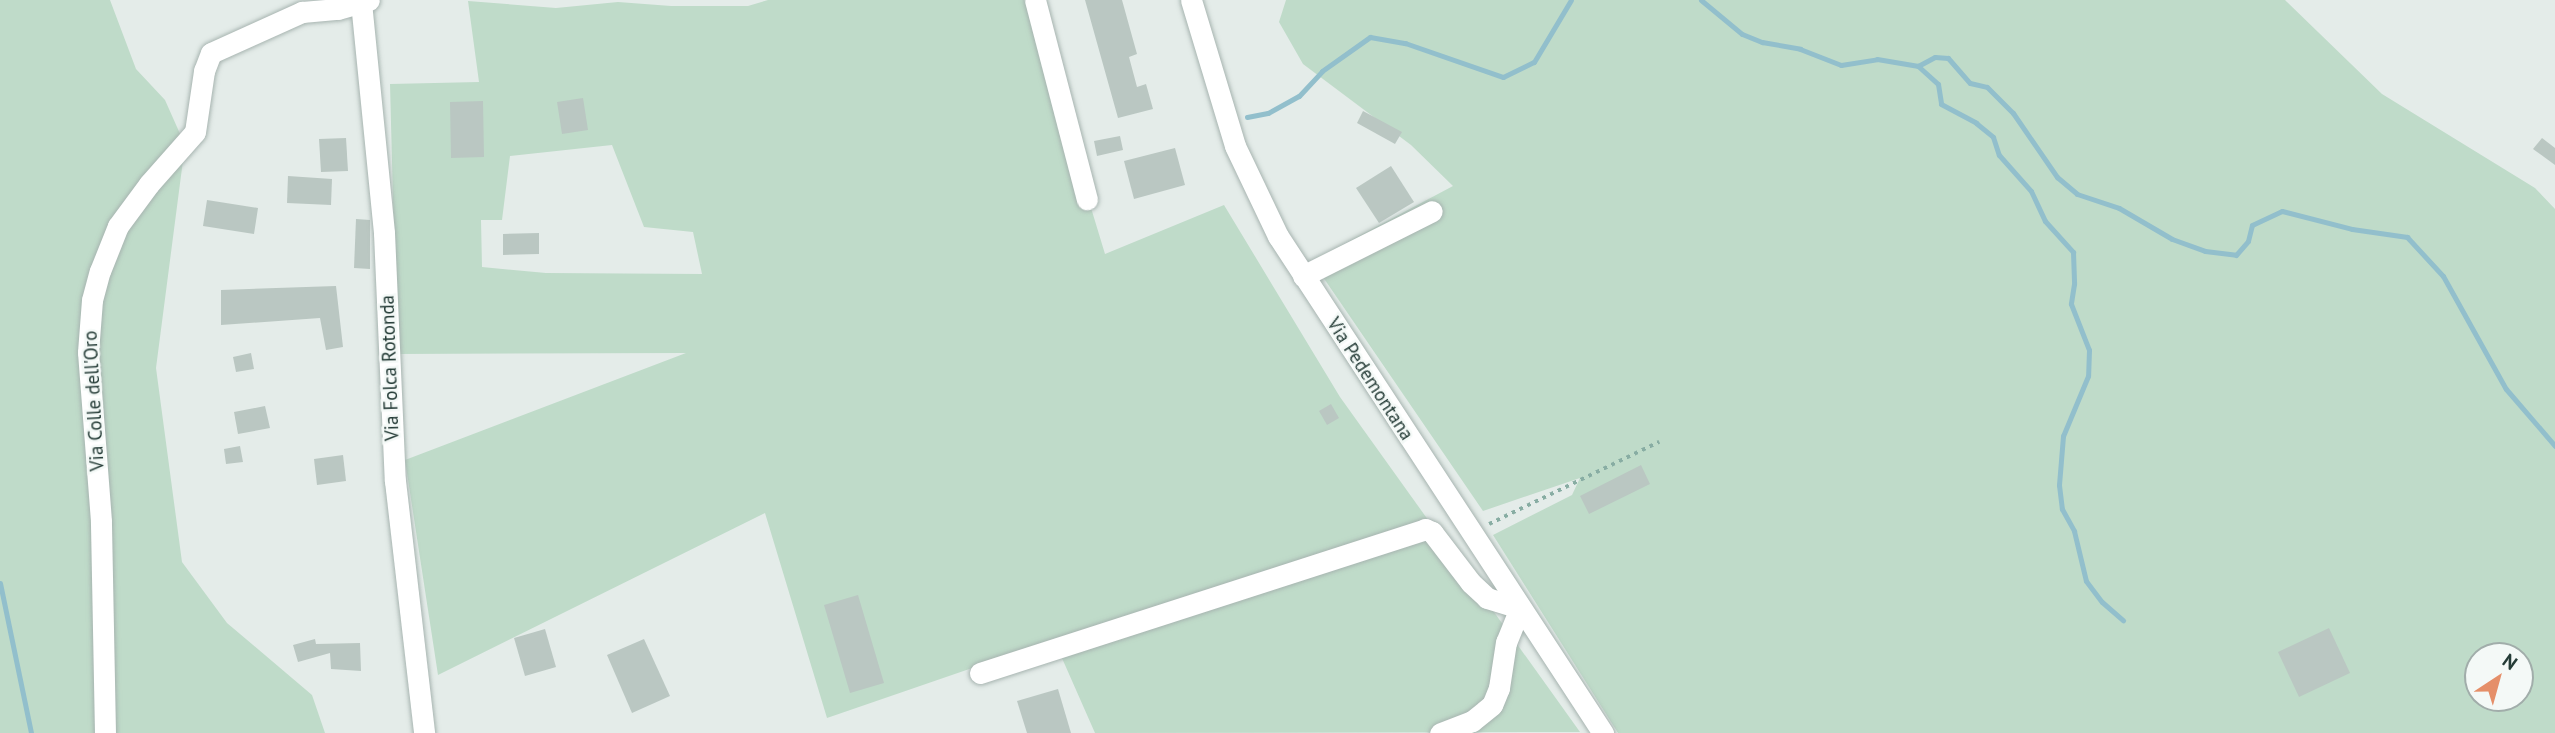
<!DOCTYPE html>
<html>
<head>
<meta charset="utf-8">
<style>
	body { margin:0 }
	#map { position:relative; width:2555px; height:733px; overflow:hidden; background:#e4ece9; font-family:"PT Sans",sans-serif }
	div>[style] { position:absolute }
	.green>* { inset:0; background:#bfdbc9 }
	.stream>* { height:5px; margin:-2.5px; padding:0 2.5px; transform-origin:2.5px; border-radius:2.5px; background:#92bfcc }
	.building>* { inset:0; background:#bac7c2 }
	.path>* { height:3.5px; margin-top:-1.75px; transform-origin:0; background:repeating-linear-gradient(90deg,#88ada3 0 3.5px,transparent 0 8.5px) }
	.roads { filter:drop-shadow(0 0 2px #a7b4b0) drop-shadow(0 0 2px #a7b4b0) }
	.minor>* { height:21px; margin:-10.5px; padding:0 10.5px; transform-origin:10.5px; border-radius:10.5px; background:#fff }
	span { translate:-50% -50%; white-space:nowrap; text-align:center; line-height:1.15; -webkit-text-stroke:5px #f4f9f7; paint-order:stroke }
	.street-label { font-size:19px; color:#253c37 }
	.north { position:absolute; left:2464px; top:642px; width:70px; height:70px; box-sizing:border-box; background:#f4f9f7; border:2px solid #a1adaa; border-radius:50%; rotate:36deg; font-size:19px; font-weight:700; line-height:28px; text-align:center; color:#253c37 }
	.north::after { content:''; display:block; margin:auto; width:24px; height:32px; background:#e58f69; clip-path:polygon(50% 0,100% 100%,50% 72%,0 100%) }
</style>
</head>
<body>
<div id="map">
	<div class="green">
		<div style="clip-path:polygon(0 0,110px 0,136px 69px,165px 100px,185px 145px,156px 368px,182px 562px,227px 623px,312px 695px,325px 733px,0 733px)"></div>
		<div style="clip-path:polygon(evenodd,768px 0,1028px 0,1105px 254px,1224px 205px,1340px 397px,1580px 732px,1095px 733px,1054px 640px,827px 718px,765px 513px,438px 675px,405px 460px,686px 353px,397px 354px,390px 84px,479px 82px,468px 1px,556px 8px,618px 2px,671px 6px,748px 6px,768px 0,612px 145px,644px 227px,693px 232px,702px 274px,546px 273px,482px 267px,481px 220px,502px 220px,510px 156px,612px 145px)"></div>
		<div style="clip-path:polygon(evenodd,1286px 0,2285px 0,2382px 94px,2535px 188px,2555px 209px,2555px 733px,1618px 733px,1493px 535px,1572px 495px,1580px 478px,1483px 511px,1312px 261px,1453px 186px,1411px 145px,1303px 64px,1279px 22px,1286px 0,2478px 656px,2520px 656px,2520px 698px,2478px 698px,2478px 656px)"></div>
	</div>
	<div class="stream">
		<div style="left:1701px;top:0;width:53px;rotate:39.7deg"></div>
		<div style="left:1742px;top:34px;width:22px;rotate:22deg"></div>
		<div style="left:1762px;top:42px;width:39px;rotate:10deg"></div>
		<div style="left:1800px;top:49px;width:44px;rotate:21.3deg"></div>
		<div style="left:1841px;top:65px;width:36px;rotate:-9deg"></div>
		<div style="left:1877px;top:59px;width:42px;rotate:9.7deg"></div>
		<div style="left:1918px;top:66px;width:19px;rotate:-28deg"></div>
		<div style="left:1935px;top:57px;width:13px;rotate:4deg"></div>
		<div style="left:1948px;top:58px;width:33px;rotate:49deg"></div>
		<div style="left:1970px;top:83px;width:17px;rotate:13deg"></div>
		<div style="left:1987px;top:87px;width:37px;rotate:45deg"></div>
		<div style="left:2013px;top:113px;width:78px;rotate:55.5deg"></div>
		<div style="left:2057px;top:177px;width:26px;rotate:40deg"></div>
		<div style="left:2077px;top:194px;width:44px;rotate:18.4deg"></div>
		<div style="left:2119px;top:208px;width:61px;rotate:30.3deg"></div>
		<div style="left:2172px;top:239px;width:35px;rotate:20deg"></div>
		<div style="left:2205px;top:251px;width:31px;rotate:7deg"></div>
		<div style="left:2236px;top:255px;width:18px;rotate:-49deg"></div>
		<div style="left:2248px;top:241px;width:16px;rotate:-76deg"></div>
		<div style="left:2252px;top:225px;width:33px;rotate:-25deg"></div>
		<div style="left:2282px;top:211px;width:72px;rotate:14.4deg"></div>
		<div style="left:2352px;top:229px;width:56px;rotate:8.3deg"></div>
		<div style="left:2407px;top:237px;width:53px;rotate:47.3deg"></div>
		<div style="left:2443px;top:276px;width:129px;rotate:60.9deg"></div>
		<div style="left:2506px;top:389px;width:75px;rotate:49.3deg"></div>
		<div style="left:1918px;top:66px;width:27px;rotate:42deg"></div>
		<div style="left:1938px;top:84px;width:20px;rotate:81deg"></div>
		<div style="left:1941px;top:104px;width:40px;rotate:28deg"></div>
		<div style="left:1976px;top:123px;width:22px;rotate:39deg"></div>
		<div style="left:1993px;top:137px;width:19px;rotate:72deg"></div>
		<div style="left:1999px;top:155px;width:48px;rotate:48.4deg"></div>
		<div style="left:2031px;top:191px;width:33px;rotate:65deg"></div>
		<div style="left:2045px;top:221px;width:42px;rotate:47.9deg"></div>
		<div style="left:2073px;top:252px;width:32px;rotate:88deg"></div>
		<div style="left:2074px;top:284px;width:20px;rotate:99deg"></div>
		<div style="left:2071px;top:304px;width:49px;rotate:68.6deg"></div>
		<div style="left:2089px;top:350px;width:26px;rotate:92deg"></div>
		<div style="left:2088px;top:376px;width:65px;rotate:112.6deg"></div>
		<div style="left:2063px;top:436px;width:49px;rotate:94.7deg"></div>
		<div style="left:2059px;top:485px;width:24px;rotate:83deg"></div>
		<div style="left:2062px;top:509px;width:25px;rotate:61deg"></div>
		<div style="left:2074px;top:531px;width:51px;rotate:76.5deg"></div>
		<div style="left:2086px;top:581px;width:26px;rotate:53deg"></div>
		<div style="left:2102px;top:602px;width:28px;rotate:41deg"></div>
		<div style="left:1247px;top:117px;width:21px;rotate:-11deg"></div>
		<div style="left:1268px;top:113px;width:35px;rotate:-29deg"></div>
		<div style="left:1299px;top:96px;width:34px;rotate:-47deg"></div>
		<div style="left:1322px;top:71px;width:59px;rotate:-35.3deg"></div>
		<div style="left:1370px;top:37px;width:36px;rotate:10deg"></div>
		<div style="left:1405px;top:43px;width:104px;rotate:19.1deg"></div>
		<div style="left:1503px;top:77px;width:34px;rotate:-26deg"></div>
		<div style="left:1534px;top:62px;width:72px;rotate:-59.2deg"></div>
		<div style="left:0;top:583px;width:153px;rotate:78.3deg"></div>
	</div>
	<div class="building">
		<div style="clip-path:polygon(1085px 0,1122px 0,1137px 54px,1129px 57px,1137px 87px,1146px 84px,1153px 109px,1118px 118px)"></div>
		<div style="clip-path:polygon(583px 98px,588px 130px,562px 134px,557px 102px)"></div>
		<div style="clip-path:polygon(483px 101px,484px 157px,451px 158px,450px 102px)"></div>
		<div style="clip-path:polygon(1363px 111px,1402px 132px,1395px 144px,1357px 123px)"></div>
		<div style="clip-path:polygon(1120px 136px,1123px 150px,1097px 156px,1094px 141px)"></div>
		<div style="clip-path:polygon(346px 138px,348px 171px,321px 172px,319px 139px)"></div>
		<div style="clip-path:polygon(2542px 138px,2555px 148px,2555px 165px,2533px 149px)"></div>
		<div style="clip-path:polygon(1175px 148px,1185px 185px,1134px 199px,1124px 161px)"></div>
		<div style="clip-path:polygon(1391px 166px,1414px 202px,1379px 223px,1356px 188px)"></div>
		<div style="clip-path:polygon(288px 176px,332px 179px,331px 205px,287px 203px)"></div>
		<div style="clip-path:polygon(207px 200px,258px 208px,254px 234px,203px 226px)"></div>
		<div style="clip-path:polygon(356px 219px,370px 220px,370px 269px,354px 268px)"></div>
		<div style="clip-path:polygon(539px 233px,539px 254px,503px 255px,503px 234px)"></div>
		<div style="clip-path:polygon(336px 286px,343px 347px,326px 350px,320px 318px,221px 325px,221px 290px)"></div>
		<div style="clip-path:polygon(251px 353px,254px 369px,236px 372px,233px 357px)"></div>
		<div style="clip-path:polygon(1331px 404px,1339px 418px,1327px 425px,1319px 411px)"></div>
		<div style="clip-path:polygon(265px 406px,270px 428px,238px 434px,234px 412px)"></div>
		<div style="clip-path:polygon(240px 446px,243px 462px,226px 464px,224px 449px)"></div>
		<div style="clip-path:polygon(343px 455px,346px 481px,317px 485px,314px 459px)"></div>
		<div style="clip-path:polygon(1641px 465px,1650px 484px,1589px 514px,1580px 496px)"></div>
		<div style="clip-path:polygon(858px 595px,884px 683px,850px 693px,824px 605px)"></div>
		<div style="clip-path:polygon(2329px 628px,2350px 673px,2299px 697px,2278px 652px)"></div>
		<div style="clip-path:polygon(545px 629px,556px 667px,525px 676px,514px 638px)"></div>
		<div style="clip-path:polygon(315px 639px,316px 644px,360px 643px,361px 671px,331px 669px,330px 653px,298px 662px,293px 645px)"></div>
		<div style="clip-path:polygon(644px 639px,670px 696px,632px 713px,607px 655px)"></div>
		<div style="clip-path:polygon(1058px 689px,1071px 733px,1027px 733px,1017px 701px)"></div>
	</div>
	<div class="path">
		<div style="left:1489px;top:524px;width:189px;rotate:-25.8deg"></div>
	</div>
	<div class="roads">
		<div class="minor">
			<div style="left:1035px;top:0;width:206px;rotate:75.4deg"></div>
			<div style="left:1191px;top:0;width:152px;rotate:73.2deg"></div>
			<div style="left:1235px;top:146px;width:100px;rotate:64.5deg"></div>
			<div style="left:1278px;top:236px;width:594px;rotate:56.82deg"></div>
			<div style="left:361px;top:2px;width:232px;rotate:84.3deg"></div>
			<div style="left:384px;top:233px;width:248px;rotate:87.5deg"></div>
			<div style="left:395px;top:481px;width:254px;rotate:83.4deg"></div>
			<div style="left:1303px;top:276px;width:144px;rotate:-26.7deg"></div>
			<div style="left:980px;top:673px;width:468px;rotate:-17.9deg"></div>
			<div style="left:1425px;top:529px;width:8px;rotate:23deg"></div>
			<div style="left:1432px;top:532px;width:64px;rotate:52.6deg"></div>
			<div style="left:1471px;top:583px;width:22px;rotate:43deg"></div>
			<div style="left:1487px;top:598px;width:34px;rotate:17deg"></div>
			<div style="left:1520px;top:608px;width:37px;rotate:112deg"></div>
			<div style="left:1506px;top:642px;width:47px;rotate:98.7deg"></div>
			<div style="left:1499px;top:688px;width:18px;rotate:112deg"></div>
			<div style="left:1492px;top:705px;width:26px;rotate:141deg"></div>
			<div style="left:1472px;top:721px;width:34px;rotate:159deg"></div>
			<div style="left:105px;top:733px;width:212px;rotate:-91.1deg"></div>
			<div style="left:101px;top:521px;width:169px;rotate:-94.4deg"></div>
			<div style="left:88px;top:352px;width:52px;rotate:-85.6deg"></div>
			<div style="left:92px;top:300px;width:30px;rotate:-75deg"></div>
			<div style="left:100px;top:271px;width:48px;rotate:-68.2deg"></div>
			<div style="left:118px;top:226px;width:52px;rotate:-53.6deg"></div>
			<div style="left:149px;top:184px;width:69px;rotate:-48.5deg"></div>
			<div style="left:195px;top:132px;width:62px;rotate:-81.6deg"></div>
			<div style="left:204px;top:71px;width:19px;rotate:-69deg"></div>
			<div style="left:211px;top:53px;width:100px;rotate:-24.3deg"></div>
			<div style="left:302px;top:12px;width:36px;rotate:-5deg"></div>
			<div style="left:338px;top:9px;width:32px;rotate:-16deg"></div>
		</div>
	</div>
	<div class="street-label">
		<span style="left:390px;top:368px;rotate:-92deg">Via Folca Rotonda</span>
		<span style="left:1370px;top:379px;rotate:57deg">Via Pedemontana</span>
		<span style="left:94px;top:401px;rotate:-93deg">Via Colle dell'Oro</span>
	</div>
	<div class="north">N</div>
</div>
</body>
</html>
